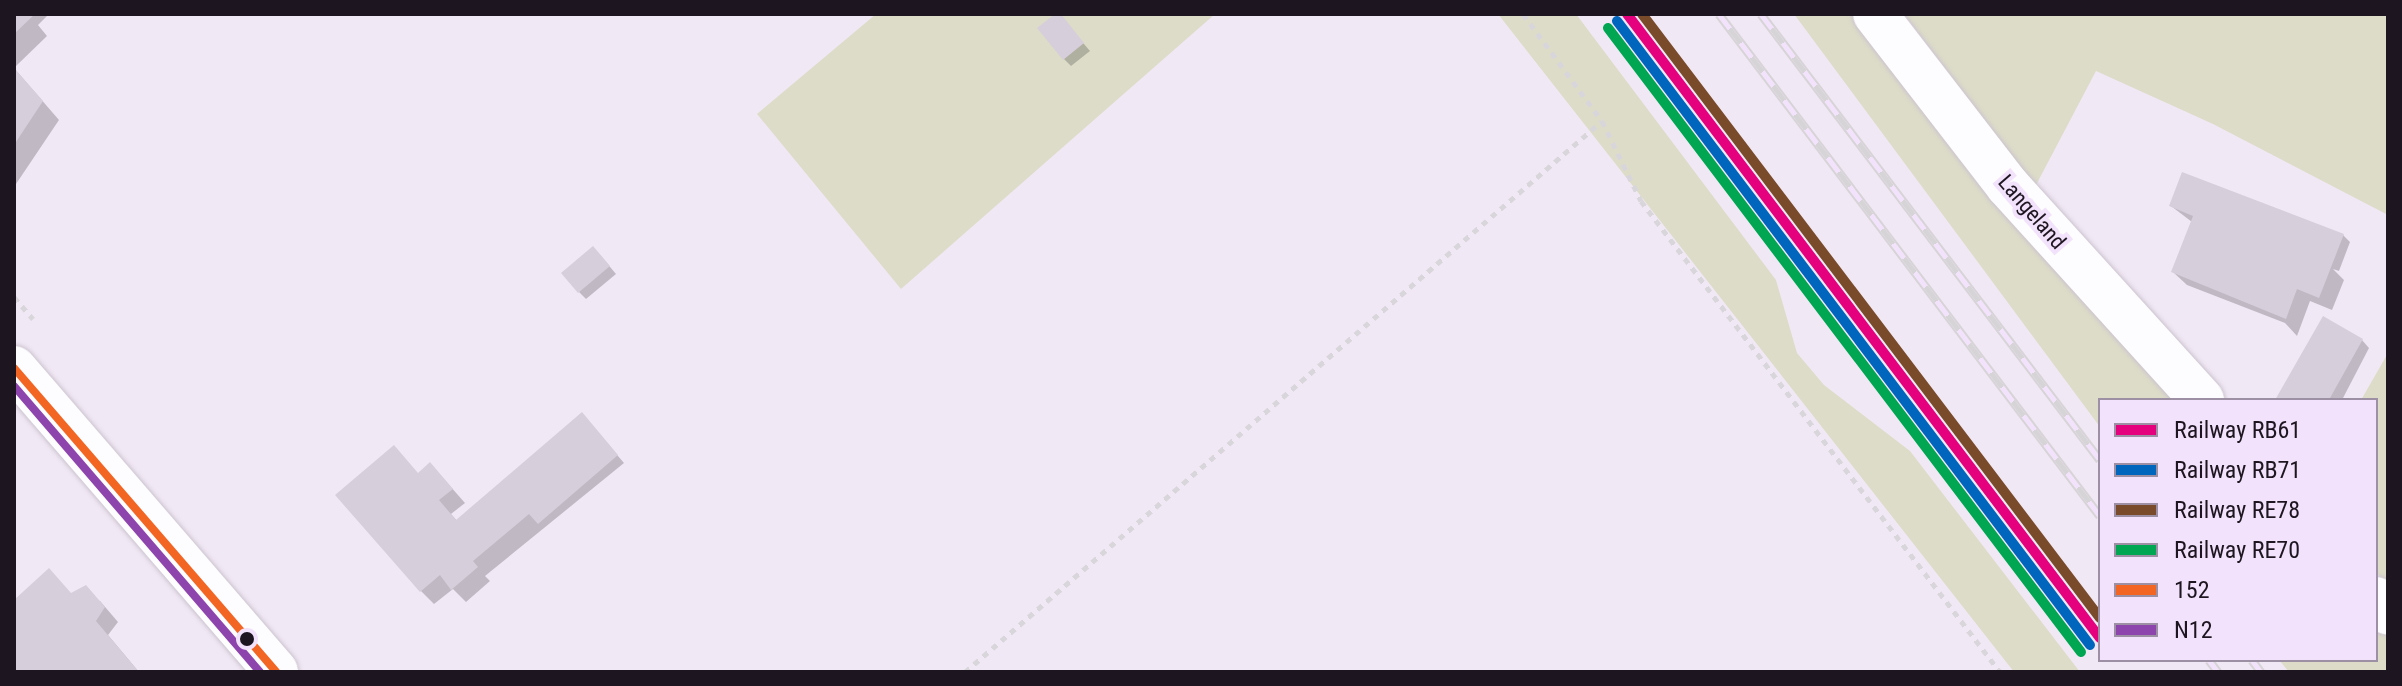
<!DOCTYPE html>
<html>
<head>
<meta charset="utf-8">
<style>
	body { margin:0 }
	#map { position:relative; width:2402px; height:686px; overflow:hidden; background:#f1e8f5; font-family:"Roboto Condensed",sans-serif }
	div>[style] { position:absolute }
	.green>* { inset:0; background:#dddcc8 }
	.shadow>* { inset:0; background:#0003 }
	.building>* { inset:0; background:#d6ceda }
	.path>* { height:5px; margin-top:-2.5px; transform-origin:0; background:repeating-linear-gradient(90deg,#d9d6db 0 6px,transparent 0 12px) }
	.roads { filter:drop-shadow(0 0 2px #cbc4cf) drop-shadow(0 0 2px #cbc4cf) }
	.minor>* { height:44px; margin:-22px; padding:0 22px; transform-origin:22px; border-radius:22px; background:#fdfcfe }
	.major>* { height:44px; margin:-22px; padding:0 22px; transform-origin:22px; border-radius:22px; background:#fdfcfe }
	.rail>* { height:9px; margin-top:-4.5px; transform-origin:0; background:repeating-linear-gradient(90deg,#f2e2fb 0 18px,#d7d4d8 0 36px); box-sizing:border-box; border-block:2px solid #d7d4d8 }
	.bus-1>* { height:8px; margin:-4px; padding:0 4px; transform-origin:4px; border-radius:4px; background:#f26522 }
	.bus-2>* { height:8px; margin:-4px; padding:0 4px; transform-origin:4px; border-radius:4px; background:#8e44ad }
	.rail-1>* { height:10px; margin:-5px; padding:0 5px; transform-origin:5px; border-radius:5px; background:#e5007d }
	.rail-2>* { height:10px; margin:-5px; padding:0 5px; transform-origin:5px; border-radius:5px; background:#0065bd }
	.rail-3>* { height:10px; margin:-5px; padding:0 5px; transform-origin:5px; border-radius:5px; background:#7a4b2a }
	.rail-4>* { height:10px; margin:-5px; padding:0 5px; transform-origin:5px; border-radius:5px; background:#00a651 }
	.dots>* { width:22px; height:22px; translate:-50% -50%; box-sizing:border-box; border:4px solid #f2e2fb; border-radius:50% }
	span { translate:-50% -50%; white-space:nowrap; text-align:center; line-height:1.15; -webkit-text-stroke:8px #f2e2fb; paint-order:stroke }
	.street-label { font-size:22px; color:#1d1621 }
	.frame { position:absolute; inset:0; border:16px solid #1d1621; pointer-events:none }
	.legend { position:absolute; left:2098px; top:398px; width:280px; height:264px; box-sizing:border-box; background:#f2e2fb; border:2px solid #9d90a4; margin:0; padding:10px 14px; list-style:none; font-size:24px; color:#1d1621 }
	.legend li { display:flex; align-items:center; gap:16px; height:40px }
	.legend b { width:40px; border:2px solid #9d90a4 }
</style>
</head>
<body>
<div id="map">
	<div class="green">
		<div style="clip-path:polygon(876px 14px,1215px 14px,901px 289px,757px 114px)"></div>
		<div style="clip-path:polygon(1498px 14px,1576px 14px,1776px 280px,1797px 353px,1824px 385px,1910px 451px,2080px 672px,2014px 672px)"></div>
		<div style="clip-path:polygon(1794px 14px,1852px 14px,2026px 232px,2176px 400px,2100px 400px,2100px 427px)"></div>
		<div style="clip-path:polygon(1904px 14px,2388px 14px,2388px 215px,2213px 124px,2096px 71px,2035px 187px)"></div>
		<div style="clip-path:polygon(2388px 353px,2388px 586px,2376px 572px,2376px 400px,2361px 400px)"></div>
		<div style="clip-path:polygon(2376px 623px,2388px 636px,2388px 672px,2289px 672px,2279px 660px,2376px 660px)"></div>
	</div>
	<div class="shadow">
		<div style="clip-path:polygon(14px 14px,49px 14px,38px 25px,47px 36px,14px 68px,59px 120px,14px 187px)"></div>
		<div style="clip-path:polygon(1058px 14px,1090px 51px,1071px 66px,1064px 59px)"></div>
		<div style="clip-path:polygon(2171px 206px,2343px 235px,2350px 242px,2339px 271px,2333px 269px,2344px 280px,2332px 310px,2310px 301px,2297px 336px,2285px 323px,2187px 285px,2173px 272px,2192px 222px)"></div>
		<div style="clip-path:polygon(600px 255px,616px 274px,586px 299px,579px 292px)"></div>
		<div style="clip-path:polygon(2362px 340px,2369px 348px,2342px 400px,2278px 400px)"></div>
		<div style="clip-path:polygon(589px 422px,624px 463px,485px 576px,490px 581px,466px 602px,453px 589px,434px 604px,421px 591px,419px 474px,443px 478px,465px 503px,451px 514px,458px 522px)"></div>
		<div style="clip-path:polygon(76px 598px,100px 601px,118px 622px,108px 635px,139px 672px,14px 672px,14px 603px)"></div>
	</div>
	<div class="building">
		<div style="clip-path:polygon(14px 14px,35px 14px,14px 34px)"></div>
		<div style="clip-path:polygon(1055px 14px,1061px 14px,1084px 43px,1063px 60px,1037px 28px)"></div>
		<div style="clip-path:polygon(14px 68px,43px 101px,14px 145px)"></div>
		<div style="clip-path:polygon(2182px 172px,2344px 234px,2319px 298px,2297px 289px,2286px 319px,2171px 272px,2193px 216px,2169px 206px)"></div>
		<div style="clip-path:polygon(593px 246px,610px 266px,578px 293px,561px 273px)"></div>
		<div style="clip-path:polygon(2323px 316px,2363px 339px,2330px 398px,2334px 400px,2275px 400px)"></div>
		<div style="clip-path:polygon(582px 412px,618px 455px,538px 524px,529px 514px,473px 561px,478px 567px,451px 590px,440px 575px,420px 592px,335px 495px,394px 445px,418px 473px,430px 462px,453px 489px,439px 500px,456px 520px)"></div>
		<div style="clip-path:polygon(49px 568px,71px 593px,86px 585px,105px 607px,96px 621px,139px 672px,14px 672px,14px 600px)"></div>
	</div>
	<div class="path">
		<div style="left:1523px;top:14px;width:133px;rotate:53.6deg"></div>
		<div style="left:1602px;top:121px;width:89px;rotate:64deg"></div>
		<div style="left:1641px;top:201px;width:592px;rotate:52.69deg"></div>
		<div style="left:14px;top:297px;width:29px;rotate:49deg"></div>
		<div style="left:965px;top:672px;width:842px;rotate:-40.86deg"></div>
	</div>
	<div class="roads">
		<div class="minor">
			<div style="left:1875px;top:14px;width:217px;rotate:52.3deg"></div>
			<div style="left:2008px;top:186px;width:289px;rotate:47.8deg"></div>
			<div style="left:2376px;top:599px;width:18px;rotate:49deg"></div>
		</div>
		<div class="major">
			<div style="left:14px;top:368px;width:401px;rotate:49.2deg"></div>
		</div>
	</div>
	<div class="rail">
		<div style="left:1719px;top:14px;width:630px;rotate:52.8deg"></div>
		<div style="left:1761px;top:14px;width:560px;rotate:52.76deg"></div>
		<div style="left:2209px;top:660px;width:15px;rotate:53deg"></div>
		<div style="left:2252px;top:660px;width:15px;rotate:53deg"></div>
	</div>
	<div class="bus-1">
		<div style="left:14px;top:368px;width:401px;rotate:49.2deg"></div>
	</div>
	<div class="bus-2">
		<div style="left:14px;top:386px;width:377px;rotate:49.3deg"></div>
	</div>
	<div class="rail-1">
		<div style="left:1627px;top:14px;width:783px;rotate:52.84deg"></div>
	</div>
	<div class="rail-2">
		<div style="left:1617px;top:21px;width:783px;rotate:52.84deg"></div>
	</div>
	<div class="rail-3">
		<div style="left:1642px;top:14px;width:758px;rotate:52.83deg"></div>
	</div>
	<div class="rail-4">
		<div style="left:1608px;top:28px;width:783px;rotate:52.84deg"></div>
	</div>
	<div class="dots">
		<div style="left:247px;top:639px;background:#1d1621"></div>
	</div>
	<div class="street-label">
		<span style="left:2032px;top:212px;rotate:49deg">Langeland</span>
	</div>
	<div class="frame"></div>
	<ul class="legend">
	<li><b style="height:10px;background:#e5007d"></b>Railway RB61</li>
	<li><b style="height:10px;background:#0065bd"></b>Railway RB71</li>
	<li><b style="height:10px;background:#7a4b2a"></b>Railway RE78</li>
	<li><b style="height:10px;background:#00a651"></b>Railway RE70</li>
	<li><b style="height:10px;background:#f26522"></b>152</li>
	<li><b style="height:10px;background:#8e44ad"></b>N12</li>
	</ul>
</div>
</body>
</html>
